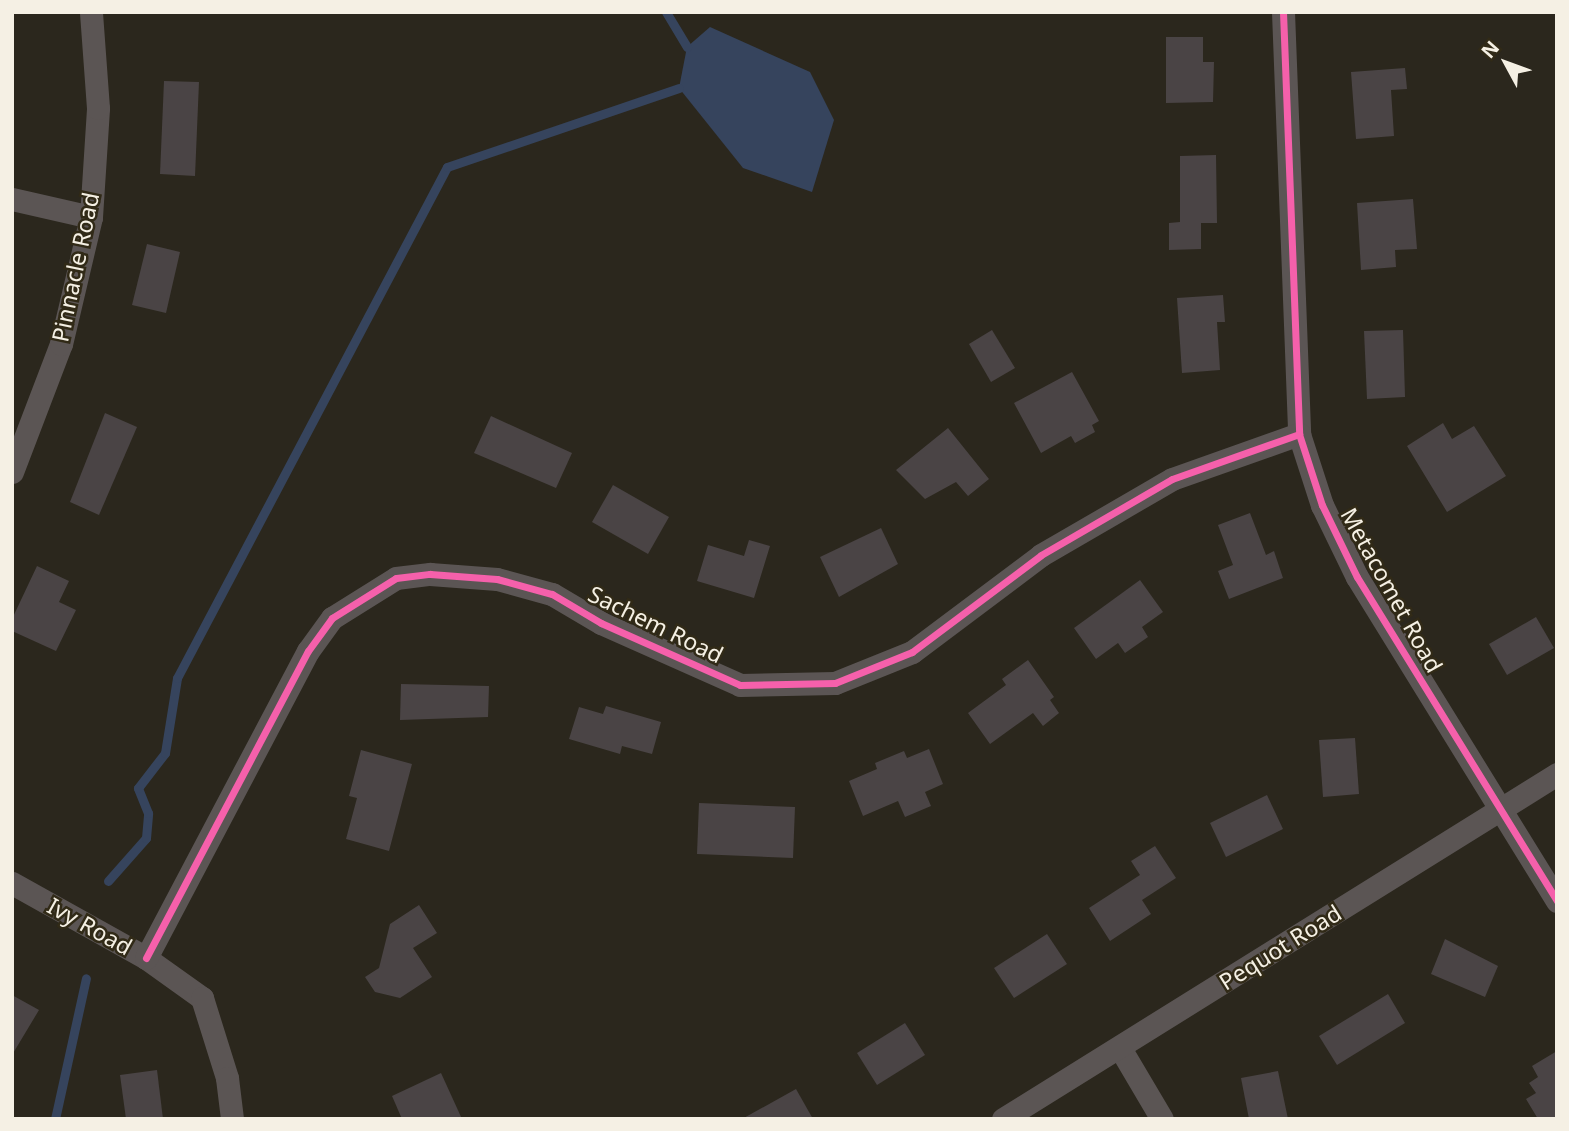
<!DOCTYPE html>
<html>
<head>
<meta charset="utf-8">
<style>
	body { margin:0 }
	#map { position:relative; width:1569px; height:1131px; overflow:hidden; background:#2b271d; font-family:"Noto Sans",sans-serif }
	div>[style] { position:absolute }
	.water>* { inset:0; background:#36445d }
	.stream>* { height:9px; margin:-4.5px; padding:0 4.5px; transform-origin:4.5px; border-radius:4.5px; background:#36445d }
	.building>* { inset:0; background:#4a4445 }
	.street>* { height:23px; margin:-11.5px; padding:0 11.5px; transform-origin:11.5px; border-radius:11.5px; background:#5b5554 }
	.cycleway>* { height:7px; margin:-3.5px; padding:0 3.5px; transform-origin:3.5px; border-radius:3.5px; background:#f560ab }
	span { translate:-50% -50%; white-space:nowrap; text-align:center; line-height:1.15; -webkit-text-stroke:5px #312a17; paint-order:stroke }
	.street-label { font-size:23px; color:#f5f0e4 }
	.frame { position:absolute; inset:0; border:14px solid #f5f0e4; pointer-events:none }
	.north { position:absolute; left:1471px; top:28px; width:70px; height:70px; -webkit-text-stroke:5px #312a17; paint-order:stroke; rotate:311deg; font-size:19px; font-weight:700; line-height:28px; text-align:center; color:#f5f0e4 }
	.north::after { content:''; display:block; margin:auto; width:24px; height:32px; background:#f5f0e4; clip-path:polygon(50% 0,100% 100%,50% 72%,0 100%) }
</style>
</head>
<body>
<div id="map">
	<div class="water">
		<div style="clip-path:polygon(710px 27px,810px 72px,834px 120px,812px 192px,743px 168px,679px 88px,687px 47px)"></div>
	</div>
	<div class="stream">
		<div style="left:666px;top:12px;width:41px;rotate:59deg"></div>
		<div style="left:108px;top:881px;width:57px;rotate:-48.5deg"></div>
		<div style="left:146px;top:838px;width:25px;rotate:-85deg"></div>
		<div style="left:148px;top:813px;width:27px;rotate:-112deg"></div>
		<div style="left:138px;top:788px;width:44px;rotate:-52.4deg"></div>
		<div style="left:165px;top:753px;width:76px;rotate:-80.9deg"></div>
		<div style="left:177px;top:678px;width:578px;rotate:-62.15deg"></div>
		<div style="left:447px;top:167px;width:245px;rotate:-18.8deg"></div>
		<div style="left:55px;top:1119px;width:144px;rotate:-77.6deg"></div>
	</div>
	<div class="building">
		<div style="clip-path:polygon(1166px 37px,1203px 37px,1203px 62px,1214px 62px,1213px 102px,1166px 103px)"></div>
		<div style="clip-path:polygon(1405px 68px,1407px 89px,1391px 90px,1394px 136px,1356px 139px,1351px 72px)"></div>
		<div style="clip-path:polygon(164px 81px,199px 82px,195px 176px,160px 174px)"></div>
		<div style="clip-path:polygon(1216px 155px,1217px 223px,1201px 223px,1201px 249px,1169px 250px,1169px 223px,1180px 222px,1180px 156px)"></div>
		<div style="clip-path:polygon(1413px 199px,1417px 249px,1395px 250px,1396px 267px,1361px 270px,1357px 203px)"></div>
		<div style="clip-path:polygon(147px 244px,180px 252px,166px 313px,132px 305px)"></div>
		<div style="clip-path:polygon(1223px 295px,1225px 322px,1217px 322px,1220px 370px,1182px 373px,1177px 298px)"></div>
		<div style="clip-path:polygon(992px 330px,1015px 368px,991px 382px,969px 344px)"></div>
		<div style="clip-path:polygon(1403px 330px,1405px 397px,1367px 399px,1364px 331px)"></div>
		<div style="clip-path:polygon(1072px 372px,1099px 421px,1092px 425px,1095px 432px,1075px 443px,1071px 436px,1041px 453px,1014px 403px)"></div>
		<div style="clip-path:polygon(105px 413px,137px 427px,99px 515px,70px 502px)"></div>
		<div style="clip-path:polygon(491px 416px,572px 453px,556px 488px,474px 453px)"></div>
		<div style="clip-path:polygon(1443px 423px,1452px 439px,1474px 426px,1506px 476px,1447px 512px,1407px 446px)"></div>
		<div style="clip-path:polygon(948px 428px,989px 479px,968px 496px,956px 482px,925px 499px,896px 470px)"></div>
		<div style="clip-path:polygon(613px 485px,669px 517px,648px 554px,592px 522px)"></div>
		<div style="clip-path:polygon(1250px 513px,1266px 555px,1274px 551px,1283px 578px,1229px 599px,1218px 571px,1233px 565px,1218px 525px)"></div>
		<div style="clip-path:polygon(881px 528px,898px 564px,839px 597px,820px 557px)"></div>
		<div style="clip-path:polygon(749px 540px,770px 546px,754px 598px,697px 581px,708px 545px,744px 556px)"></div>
		<div style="clip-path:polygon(37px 566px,69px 581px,59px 602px,76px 610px,56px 651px,12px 631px,12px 619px)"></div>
		<div style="clip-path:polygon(1140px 580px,1163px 612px,1142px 627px,1148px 637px,1125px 653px,1118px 643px,1096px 659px,1074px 628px)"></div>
		<div style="clip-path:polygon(1536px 617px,1554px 648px,1507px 675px,1489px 644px)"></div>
		<div style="clip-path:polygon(1028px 660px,1054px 697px,1050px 700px,1059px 713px,1043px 726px,1033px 713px,990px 744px,968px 713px,1006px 685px,1002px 679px)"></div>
		<div style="clip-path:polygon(401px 684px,489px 686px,488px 717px,400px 720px)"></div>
		<div style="clip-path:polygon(606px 706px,661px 722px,652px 754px,622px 746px,620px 754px,569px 739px,579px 707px,603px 714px)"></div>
		<div style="clip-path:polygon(1355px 738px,1359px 794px,1323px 797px,1319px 740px)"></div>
		<div style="clip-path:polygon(929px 749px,943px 784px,925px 792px,931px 806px,905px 817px,898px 801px,863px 816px,849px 781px,877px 769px,875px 763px,904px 751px,907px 758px)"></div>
		<div style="clip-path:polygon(361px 750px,412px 764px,389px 851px,346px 839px,357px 798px,349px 796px)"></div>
		<div style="clip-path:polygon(1267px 795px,1283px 829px,1226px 857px,1210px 823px)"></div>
		<div style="clip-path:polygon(699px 803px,795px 807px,793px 858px,697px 854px)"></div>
		<div style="clip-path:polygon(1155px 846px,1176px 878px,1142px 900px,1151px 914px,1110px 941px,1089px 908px,1140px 875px,1131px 861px)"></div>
		<div style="clip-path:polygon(419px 905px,437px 933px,413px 948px,432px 977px,400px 998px,375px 992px,365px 977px,379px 968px,390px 924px)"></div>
		<div style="clip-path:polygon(1047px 934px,1067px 964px,1014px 998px,994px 968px)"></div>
		<div style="clip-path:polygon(1445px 939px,1498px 966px,1485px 997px,1431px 974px)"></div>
		<div style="clip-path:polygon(1388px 994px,1405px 1023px,1337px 1065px,1319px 1036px)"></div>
		<div style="clip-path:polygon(12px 995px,39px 1010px,12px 1055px)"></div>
		<div style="clip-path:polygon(905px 1023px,925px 1055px,877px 1085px,857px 1053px)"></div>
		<div style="clip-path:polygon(1557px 1051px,1557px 1119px,1538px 1119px,1526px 1099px,1536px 1093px,1529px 1083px,1538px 1077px,1532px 1066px)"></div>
		<div style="clip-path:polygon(157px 1070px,163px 1119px,126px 1119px,120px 1075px)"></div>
		<div style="clip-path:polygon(1278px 1071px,1288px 1119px,1249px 1119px,1241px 1078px)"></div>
		<div style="clip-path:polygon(441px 1073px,462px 1119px,402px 1119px,392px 1096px)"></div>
		<div style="clip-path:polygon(796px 1089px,813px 1119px,742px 1119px)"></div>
	</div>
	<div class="street">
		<div style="left:1283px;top:12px;width:422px;rotate:87.8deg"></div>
		<div style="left:1299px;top:434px;width:75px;rotate:72.1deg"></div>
		<div style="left:1322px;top:505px;width:80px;rotate:64.1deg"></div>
		<div style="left:1357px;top:577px;width:381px;rotate:58.3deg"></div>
		<div style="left:12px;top:199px;width:81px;rotate:12.8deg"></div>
		<div style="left:12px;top:472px;width:137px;rotate:-69.1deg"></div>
		<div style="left:61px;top:344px;width:130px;rotate:-76.7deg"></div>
		<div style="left:91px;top:217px;width:109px;rotate:-86.3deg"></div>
		<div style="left:98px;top:108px;width:96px;rotate:-94.2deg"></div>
		<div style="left:12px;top:883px;width:154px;rotate:29.2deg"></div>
		<div style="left:146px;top:958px;width:69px;rotate:35.5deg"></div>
		<div style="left:202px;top:998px;width:84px;rotate:72.6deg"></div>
		<div style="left:227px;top:1078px;width:41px;rotate:83deg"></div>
		<div style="left:146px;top:958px;width:347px;rotate:-62.2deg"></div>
		<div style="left:308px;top:651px;width:41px;rotate:-54deg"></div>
		<div style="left:332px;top:618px;width:75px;rotate:-32deg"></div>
		<div style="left:396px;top:578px;width:34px;rotate:-7deg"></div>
		<div style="left:430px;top:574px;width:67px;rotate:4.3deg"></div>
		<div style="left:497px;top:579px;width:57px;rotate:15.3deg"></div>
		<div style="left:552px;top:594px;width:57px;rotate:30.6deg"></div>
		<div style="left:601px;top:623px;width:152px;rotate:24deg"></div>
		<div style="left:740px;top:685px;width:95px;rotate:-1.2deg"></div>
		<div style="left:835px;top:683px;width:83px;rotate:-21.9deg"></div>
		<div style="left:912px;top:652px;width:161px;rotate:-36.9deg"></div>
		<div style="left:1041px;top:555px;width:151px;rotate:-30.1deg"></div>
		<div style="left:1172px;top:479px;width:135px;rotate:-19.5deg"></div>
		<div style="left:1120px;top:1048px;width:82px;rotate:59.4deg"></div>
		<div style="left:1003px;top:1119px;width:653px;rotate:-31.91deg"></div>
	</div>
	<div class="cycleway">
		<div style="left:1283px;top:12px;width:422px;rotate:87.8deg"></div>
		<div style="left:1299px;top:434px;width:75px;rotate:72.1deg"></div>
		<div style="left:1322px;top:505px;width:80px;rotate:64.1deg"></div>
		<div style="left:1357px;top:577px;width:381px;rotate:58.3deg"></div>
		<div style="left:146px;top:958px;width:347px;rotate:-62.2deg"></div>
		<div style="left:308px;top:651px;width:41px;rotate:-54deg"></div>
		<div style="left:332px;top:618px;width:75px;rotate:-32deg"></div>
		<div style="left:396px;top:578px;width:34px;rotate:-7deg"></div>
		<div style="left:430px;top:574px;width:67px;rotate:4.3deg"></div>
		<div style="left:497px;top:579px;width:57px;rotate:15.3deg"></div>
		<div style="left:552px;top:594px;width:57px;rotate:30.6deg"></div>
		<div style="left:601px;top:623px;width:152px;rotate:24deg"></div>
		<div style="left:740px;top:685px;width:95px;rotate:-1.2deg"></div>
		<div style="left:835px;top:683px;width:83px;rotate:-21.9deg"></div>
		<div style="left:912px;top:652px;width:161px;rotate:-36.9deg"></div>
		<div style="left:1041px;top:555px;width:151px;rotate:-30.1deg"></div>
		<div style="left:1172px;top:479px;width:135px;rotate:-19.5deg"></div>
	</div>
	<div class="street-label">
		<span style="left:75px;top:267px;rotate:-78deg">Pinnacle Road</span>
		<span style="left:1392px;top:590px;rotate:61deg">Metacomet Road</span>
		<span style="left:656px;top:624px;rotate:26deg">Sachem Road</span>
		<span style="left:90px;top:926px;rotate:29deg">Ivy Road</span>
		<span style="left:1280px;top:947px;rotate:-32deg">Pequot Road</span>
	</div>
	<div class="frame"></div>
	<div class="north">N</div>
</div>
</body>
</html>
